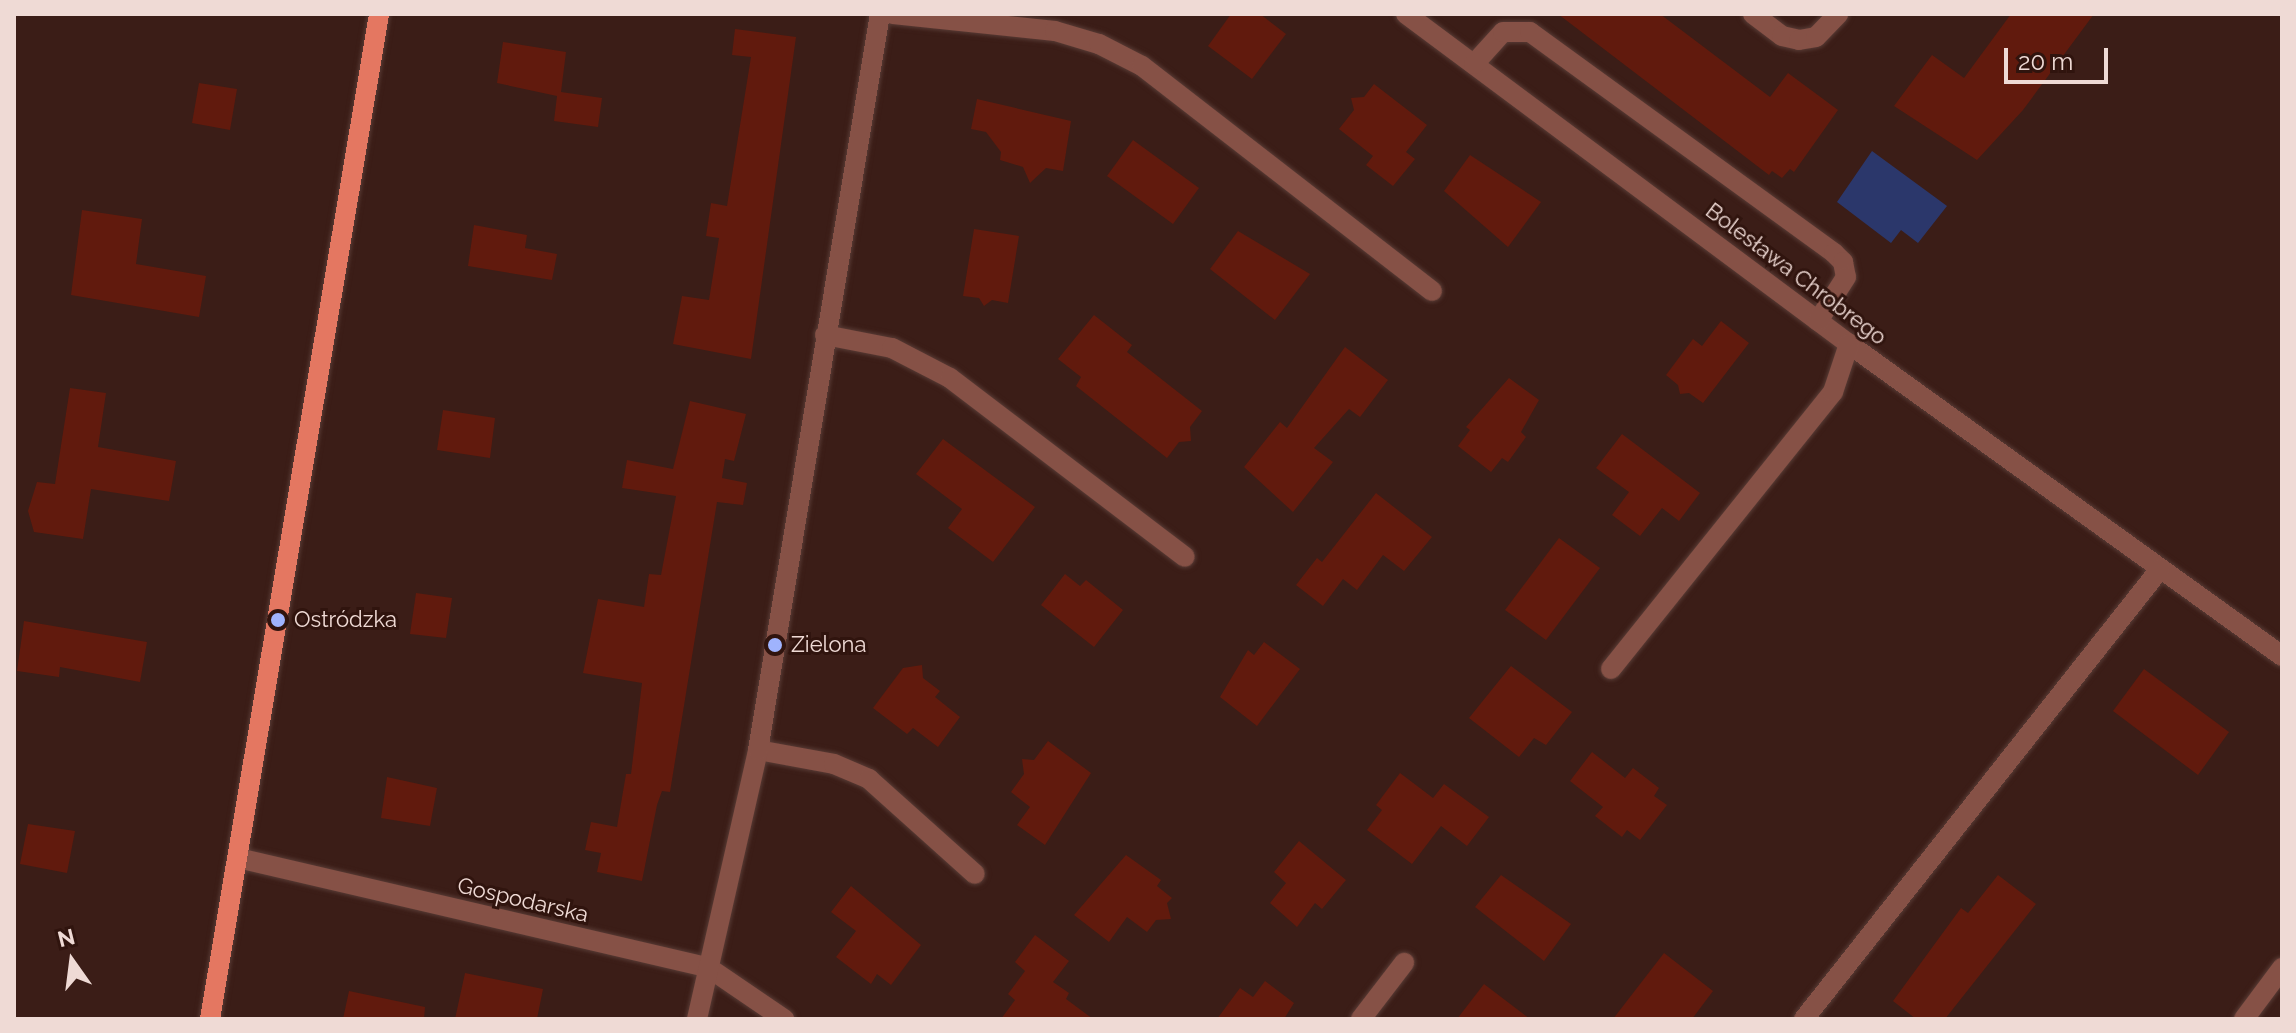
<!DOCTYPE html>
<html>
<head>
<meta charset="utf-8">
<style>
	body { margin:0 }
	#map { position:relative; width:2296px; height:1033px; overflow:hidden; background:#3b1d17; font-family:Raleway,sans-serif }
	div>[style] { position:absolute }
	.green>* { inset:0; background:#2b376b }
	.building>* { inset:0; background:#611a0d }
	.roads { filter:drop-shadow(0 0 2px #583b35) drop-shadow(0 0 2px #583b35) }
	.minor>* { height:20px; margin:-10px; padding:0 10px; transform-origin:10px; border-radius:10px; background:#865146 }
	.major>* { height:20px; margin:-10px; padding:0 10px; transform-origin:10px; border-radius:10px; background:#e47761 }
	.dots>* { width:22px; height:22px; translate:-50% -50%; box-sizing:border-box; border:4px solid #30140e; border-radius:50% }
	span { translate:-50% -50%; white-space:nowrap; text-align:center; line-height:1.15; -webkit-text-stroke:6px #30140e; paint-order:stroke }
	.street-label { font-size:22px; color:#efdad5 }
	.poi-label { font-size:22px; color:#efdad5 }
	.left { translate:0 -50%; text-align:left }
	.frame { position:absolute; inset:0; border:16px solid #efdad5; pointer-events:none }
	.north { position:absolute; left:32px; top:921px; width:80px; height:80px; -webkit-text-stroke:6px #30140e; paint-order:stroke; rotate:346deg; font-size:22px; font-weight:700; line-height:32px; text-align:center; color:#efdad5 }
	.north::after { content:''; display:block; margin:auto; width:28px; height:36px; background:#efdad5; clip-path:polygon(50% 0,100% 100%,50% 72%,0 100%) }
	.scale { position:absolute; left:2004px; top:48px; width:104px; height:36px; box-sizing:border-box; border:4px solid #efdad5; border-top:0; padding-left:10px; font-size:24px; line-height:28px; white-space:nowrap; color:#efdad5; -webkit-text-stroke:6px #30140e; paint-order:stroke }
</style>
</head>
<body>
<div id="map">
	<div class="green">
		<div style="clip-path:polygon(1872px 151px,1947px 206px,1918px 243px,1901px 230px,1891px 243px,1837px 202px)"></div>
	</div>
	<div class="building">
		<div style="clip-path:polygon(1231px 14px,1260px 14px,1286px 34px,1252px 79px,1208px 46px)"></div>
		<div style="clip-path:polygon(1558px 14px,1660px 14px,1770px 97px,1788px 73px,1838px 110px,1794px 172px,1790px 169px,1782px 178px,1772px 171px,1769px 175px)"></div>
		<div style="clip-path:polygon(2011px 14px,2094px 14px,2023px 110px,1977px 160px,1894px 106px,1932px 55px,1964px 78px)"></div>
		<div style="clip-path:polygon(735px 29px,796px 37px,751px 359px,673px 344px,682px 296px,709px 300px,719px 238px,706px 236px,711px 203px,727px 206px,751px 57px,732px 55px)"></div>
		<div style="clip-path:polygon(503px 42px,566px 52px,561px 92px,602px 98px,598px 127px,554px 121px,557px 96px,497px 83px)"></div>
		<div style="clip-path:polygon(199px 83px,237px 89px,230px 130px,192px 123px)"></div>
		<div style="clip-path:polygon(1374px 84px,1427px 125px,1406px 152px,1415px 159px,1393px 186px,1366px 165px,1373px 156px,1339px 129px,1354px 110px,1351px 98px,1364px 97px)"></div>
		<div style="clip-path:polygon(977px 99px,1071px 121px,1063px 171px,1046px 168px,1030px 183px,1023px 167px,1000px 160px,1001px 152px,986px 132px,971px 129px)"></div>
		<div style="clip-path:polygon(1133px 140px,1199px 188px,1173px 224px,1107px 176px)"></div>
		<div style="clip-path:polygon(1470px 155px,1541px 202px,1508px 247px,1444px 191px)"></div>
		<div style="clip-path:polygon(82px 210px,142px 219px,136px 264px,206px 276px,199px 317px,71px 295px)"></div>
		<div style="clip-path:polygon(474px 225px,527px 235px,525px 248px,557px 254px,552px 280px,468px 266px)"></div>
		<div style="clip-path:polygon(974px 229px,1019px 236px,1008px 303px,992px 300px,984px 306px,979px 298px,963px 296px)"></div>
		<div style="clip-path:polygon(1238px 231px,1310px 274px,1275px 320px,1210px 269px)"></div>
		<div style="clip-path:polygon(1094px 315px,1132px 345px,1127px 352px,1202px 411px,1190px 427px,1191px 441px,1179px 442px,1167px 458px,1076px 386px,1081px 377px,1058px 359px)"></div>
		<div style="clip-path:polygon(1721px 321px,1749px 343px,1703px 403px,1689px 393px,1680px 394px,1678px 385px,1666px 375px,1693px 339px,1702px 346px)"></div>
		<div style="clip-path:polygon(1345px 347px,1388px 380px,1360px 417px,1349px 409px,1314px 448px,1333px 462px,1293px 512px,1244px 467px,1280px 422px,1287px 428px)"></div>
		<div style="clip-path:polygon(1509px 378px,1539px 400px,1521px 432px,1526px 437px,1508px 462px,1502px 458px,1491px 472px,1458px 446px,1470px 430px,1466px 427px)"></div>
		<div style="clip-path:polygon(70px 388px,106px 393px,98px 447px,176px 461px,169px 501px,91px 489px,83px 539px,34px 532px,28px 511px,37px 482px,55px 484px)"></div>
		<div style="clip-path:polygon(690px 401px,746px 414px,734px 461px,725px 459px,722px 478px,747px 483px,743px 505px,717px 502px,670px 792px,662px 791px,657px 805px,642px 881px,597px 872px,601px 853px,585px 850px,591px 822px,617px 827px,626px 774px,631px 774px,642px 683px,583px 673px,598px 599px,644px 607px,649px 574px,661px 575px,676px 496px,622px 488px,627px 460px,673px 469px)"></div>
		<div style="clip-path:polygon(443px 410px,495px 418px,490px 458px,437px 450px)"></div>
		<div style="clip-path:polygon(1622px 434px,1700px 493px,1679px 521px,1662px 508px,1640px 536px,1612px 515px,1629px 492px,1596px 468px)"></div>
		<div style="clip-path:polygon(943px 439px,1035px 507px,993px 562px,948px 528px,962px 509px,916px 474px)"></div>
		<div style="clip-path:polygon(1376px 493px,1432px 537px,1404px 571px,1383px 555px,1357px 590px,1343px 579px,1323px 606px,1296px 585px,1317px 558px,1322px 562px)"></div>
		<div style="clip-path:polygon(1559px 538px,1600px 568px,1546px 640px,1505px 610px)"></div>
		<div style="clip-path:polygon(1065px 574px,1080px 586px,1086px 580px,1123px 610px,1094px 647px,1041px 605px)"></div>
		<div style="clip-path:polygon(416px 593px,452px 598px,446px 638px,410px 634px)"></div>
		<div style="clip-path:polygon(24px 621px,147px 642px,140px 682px,60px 667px,59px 677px,17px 671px)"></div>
		<div style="clip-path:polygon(1264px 642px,1300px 669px,1257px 726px,1220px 697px,1248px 650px,1254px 655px)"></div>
		<div style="clip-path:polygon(922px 665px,923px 678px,940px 691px,935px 697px,960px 717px,938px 747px,913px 728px,907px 734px,873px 708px,903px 668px)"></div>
		<div style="clip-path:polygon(1511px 666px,1572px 712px,1546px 745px,1534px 738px,1519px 757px,1469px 718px)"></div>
		<div style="clip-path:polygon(2144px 669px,2229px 732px,2198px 775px,2113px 711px)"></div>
		<div style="clip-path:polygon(1048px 741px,1091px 773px,1045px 845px,1017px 825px,1030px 807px,1011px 792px,1024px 774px,1022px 759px,1034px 760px)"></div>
		<div style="clip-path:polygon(1592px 752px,1625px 778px,1633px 768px,1659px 788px,1654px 796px,1667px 805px,1640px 840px,1627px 830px,1622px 837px,1595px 816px,1603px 807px,1570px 781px)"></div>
		<div style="clip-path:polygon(1400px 773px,1433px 798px,1444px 784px,1489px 817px,1467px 846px,1441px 826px,1412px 864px,1367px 830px,1382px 810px,1376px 805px)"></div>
		<div style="clip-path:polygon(387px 777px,437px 788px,430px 826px,381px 818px)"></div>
		<div style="clip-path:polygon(28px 824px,75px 831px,67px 873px,20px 864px)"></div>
		<div style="clip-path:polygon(1299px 841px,1346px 880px,1322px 909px,1315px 903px,1297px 927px,1270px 903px,1286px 883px,1274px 872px)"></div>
		<div style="clip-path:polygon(1126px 855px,1161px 880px,1157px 886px,1172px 898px,1167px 903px,1171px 919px,1156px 920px,1147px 932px,1127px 917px,1109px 942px,1074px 915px)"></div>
		<div style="clip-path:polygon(1501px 875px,1571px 924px,1544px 961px,1475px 907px)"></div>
		<div style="clip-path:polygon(1998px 875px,2036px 904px,1945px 1019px,1916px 1019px,1893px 1001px,1961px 908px,1968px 913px)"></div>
		<div style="clip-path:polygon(851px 886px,921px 945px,891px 985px,877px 974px,871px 984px,836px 957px,856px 931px,831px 912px)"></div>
		<div style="clip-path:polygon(1035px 935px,1069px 961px,1053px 982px,1069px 993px,1066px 999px,1093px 1019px,1001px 1019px,1015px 1000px,1008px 994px,1025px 971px,1015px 962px)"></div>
		<div style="clip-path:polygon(1664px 953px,1713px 991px,1692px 1019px,1613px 1019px)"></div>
		<div style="clip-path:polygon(465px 973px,543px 989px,537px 1019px,455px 1019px)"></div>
		<div style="clip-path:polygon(1265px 981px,1294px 1003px,1284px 1019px,1217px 1019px,1240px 988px,1253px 997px)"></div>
		<div style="clip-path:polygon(1484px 984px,1530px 1019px,1457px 1019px)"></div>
		<div style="clip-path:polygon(349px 991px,425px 1007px,424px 1019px,343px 1019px)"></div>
	</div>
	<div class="roads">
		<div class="minor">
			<div style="left:893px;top:14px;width:163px;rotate:6deg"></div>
			<div style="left:1055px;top:31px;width:46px;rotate:16.5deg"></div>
			<div style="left:1099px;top:44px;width:48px;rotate:27.1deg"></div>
			<div style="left:1142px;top:66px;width:367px;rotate:37.8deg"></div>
			<div style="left:1406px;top:14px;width:552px;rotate:36.68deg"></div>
			<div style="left:1849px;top:344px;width:534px;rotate:35.77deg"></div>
			<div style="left:1753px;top:14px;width:36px;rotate:37deg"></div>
			<div style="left:1782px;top:36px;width:17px;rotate:13deg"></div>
			<div style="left:1799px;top:40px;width:17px;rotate:-10deg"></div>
			<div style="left:1816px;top:37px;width:32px;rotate:-46deg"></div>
			<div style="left:1474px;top:64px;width:43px;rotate:-47.8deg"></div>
			<div style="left:1503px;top:32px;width:27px"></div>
			<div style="left:1530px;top:32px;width:376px;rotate:36deg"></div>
			<div style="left:1834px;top:253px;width:13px;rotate:45deg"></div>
			<div style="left:1843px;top:262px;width:15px;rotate:79deg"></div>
			<div style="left:1846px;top:277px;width:52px;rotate:122.5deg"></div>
			<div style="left:825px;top:335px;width:68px;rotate:11deg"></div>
			<div style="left:892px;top:348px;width:65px;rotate:27.3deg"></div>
			<div style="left:950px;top:378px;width:295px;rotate:37.3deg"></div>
			<div style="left:1611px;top:669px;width:355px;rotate:-51.3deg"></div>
			<div style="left:1833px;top:392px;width:51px;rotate:-71.6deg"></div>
			<div style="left:758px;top:750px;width:77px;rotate:10.4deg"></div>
			<div style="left:834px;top:764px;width:38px;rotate:23deg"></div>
			<div style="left:869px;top:779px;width:142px;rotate:41.9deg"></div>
			<div style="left:238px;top:858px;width:484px;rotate:13.1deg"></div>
			<div style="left:709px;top:968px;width:91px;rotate:34.2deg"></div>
			<div style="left:697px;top:1019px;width:276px;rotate:-77.2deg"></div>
			<div style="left:758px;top:750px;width:746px;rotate:-80.59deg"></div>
			<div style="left:1361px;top:1019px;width:71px;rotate:-52.5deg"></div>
			<div style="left:1804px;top:1019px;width:574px;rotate:-51.65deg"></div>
			<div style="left:2244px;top:1019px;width:64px;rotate:-53.3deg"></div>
		</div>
		<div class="major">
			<div style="left:210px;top:1019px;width:1019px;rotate:-80.45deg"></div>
		</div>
	</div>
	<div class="dots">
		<div style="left:278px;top:620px;background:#9fb3fd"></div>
		<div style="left:775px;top:645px;background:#9fb3fd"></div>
	</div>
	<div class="street-label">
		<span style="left:1796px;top:274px;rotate:37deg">Bolesława Chrobrego</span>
		<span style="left:523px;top:900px;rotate:13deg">Gospodarska</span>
	</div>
	<div class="poi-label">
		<span class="left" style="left:294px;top:620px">Ostródzka</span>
		<span class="left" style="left:791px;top:645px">Zielona</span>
	</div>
	<div class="frame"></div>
	<div class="north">N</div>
	<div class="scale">20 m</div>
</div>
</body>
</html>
